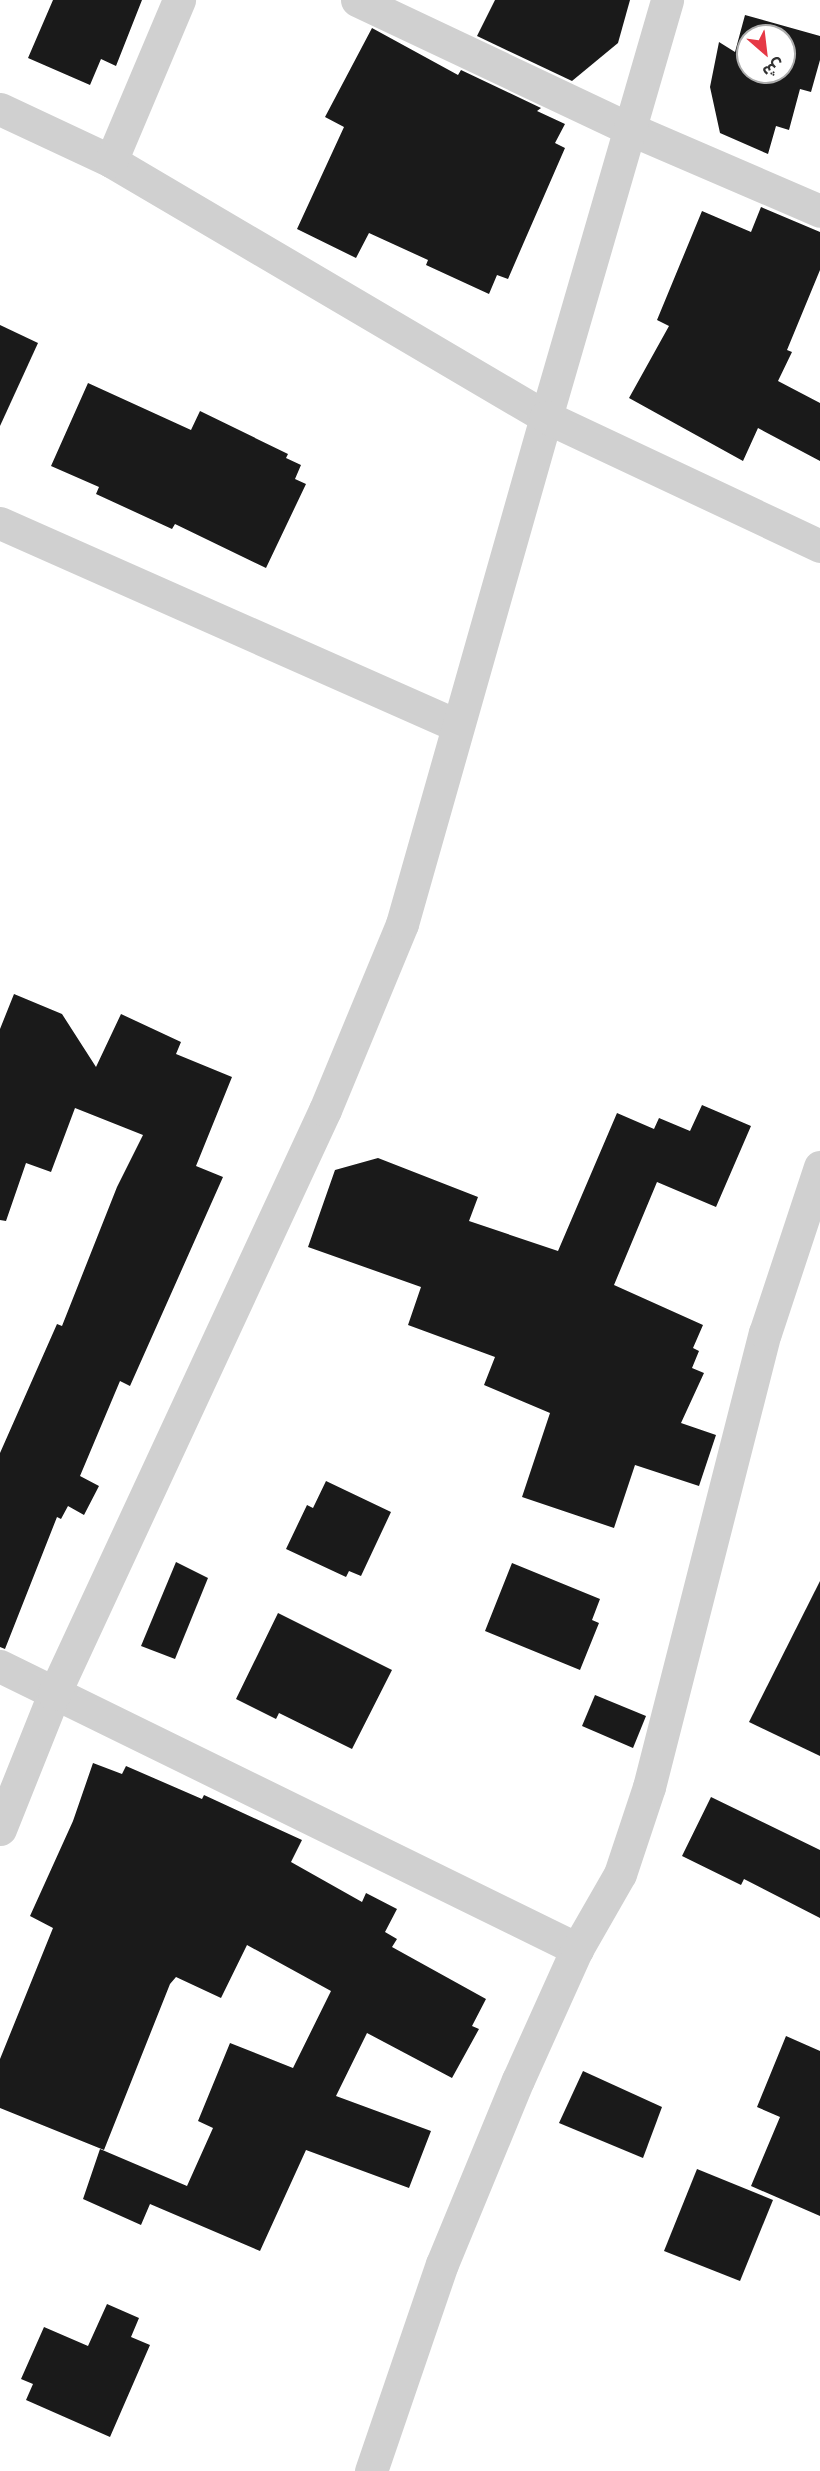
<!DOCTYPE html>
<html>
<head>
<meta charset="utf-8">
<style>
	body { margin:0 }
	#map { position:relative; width:820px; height:2471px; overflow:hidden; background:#fff; font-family:Arial,"Noto Sans Arabic",sans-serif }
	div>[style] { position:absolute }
	.building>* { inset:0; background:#1a1a1a }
	.minor>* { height:33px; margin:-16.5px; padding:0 16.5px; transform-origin:16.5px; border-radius:16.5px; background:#d0d0d0 }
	span { translate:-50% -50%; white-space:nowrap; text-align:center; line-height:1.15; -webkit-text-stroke:6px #fff; paint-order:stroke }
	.north { position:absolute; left:736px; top:24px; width:60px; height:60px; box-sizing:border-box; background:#fff; border:2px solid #adadad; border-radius:50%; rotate:152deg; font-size:16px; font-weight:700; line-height:24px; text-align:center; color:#333 }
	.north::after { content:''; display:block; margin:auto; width:21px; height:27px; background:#e63946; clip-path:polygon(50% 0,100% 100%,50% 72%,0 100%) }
</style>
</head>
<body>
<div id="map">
	<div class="building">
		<div style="clip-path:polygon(53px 0,142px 0,116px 66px,101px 59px,90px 85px,28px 58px)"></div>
		<div style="clip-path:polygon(495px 0,630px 0,618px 43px,572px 81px,477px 36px)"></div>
		<div style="clip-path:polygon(evenodd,745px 15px,820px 36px,820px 60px,811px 92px,800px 89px,789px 130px,776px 126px,768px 154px,720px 133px,710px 87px,719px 42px,735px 52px,745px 15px,748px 36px,784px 36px,784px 72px,748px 72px,748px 36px)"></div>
		<div style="clip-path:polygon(372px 28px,458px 75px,461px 70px,541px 108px,537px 111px,565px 124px,555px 143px,565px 148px,524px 242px,508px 279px,497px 275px,489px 294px,426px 265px,428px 260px,369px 233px,356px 258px,297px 229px,344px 127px,325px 117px)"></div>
		<div style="clip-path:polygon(761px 207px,820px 232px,820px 270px,787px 350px,792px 352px,778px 381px,820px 403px,820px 461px,758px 428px,743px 461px,629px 398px,669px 326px,657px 320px,702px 211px,751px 232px)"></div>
		<div style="clip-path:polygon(0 325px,38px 343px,0 426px)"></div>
		<div style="clip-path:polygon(88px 383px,191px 430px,200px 411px,288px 454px,286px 458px,301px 465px,295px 479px,306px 484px,266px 568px,175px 524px,172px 529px,96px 494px,99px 487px,51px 466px)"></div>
		<div style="clip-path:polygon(14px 994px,62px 1014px,96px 1067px,121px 1014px,181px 1042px,176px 1054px,232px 1077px,196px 1166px,223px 1177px,130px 1386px,120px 1381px,80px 1476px,99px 1486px,84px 1515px,68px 1506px,61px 1519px,57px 1517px,5px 1649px,0 1647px,0 1453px,57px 1324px,62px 1326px,117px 1187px,143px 1135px,75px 1108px,51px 1172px,26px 1163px,6px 1221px,0 1220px,0 1029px)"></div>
		<div style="clip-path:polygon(702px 1105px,751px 1126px,716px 1207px,657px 1182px,614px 1285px,703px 1325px,693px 1348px,699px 1351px,692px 1368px,704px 1373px,681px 1423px,716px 1435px,699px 1486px,635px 1465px,614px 1528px,522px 1497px,550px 1413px,484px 1385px,495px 1357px,408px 1325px,421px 1287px,308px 1247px,335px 1170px,378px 1158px,478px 1197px,469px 1221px,558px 1251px,617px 1113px,654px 1129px,659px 1118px,690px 1131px)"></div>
		<div style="clip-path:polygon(326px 1481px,391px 1512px,361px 1576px,349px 1571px,346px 1577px,286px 1549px,307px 1505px,313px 1508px)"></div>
		<div style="clip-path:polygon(176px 1562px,208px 1578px,175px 1659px,141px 1646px)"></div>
		<div style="clip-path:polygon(512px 1563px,600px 1599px,592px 1620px,599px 1623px,580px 1670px,485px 1631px)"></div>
		<div style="clip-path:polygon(820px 1581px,820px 1756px,749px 1722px)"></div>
		<div style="clip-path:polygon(278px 1613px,392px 1670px,352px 1749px,279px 1713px,276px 1719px,236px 1699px)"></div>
		<div style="clip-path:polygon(595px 1695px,646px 1716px,633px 1748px,582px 1726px)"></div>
		<div style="clip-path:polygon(93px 1763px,122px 1774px,126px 1766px,202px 1799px,204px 1795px,302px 1840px,291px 1862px,362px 1902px,366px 1893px,397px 1909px,385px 1932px,397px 1939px,392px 1947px,486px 1999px,472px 2026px,479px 2029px,452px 2078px,367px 2033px,336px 2096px,431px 2131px,409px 2188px,306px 2150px,260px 2251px,150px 2204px,141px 2225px,83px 2199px,100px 2149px,187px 2186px,213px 2128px,198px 2121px,230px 2043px,293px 2068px,331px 1991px,247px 1945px,221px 1998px,176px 1977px,170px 1984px,104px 2150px,0 2108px,0 2059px,53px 1928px,30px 1916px,73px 1821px)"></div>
		<div style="clip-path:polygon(711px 1797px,820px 1850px,820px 1918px,744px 1879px,741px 1885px,682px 1856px)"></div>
		<div style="clip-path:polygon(786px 2036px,820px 2051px,820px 2216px,751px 2186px,780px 2117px,757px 2107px)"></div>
		<div style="clip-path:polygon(583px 2071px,662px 2107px,643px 2158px,559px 2123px)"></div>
		<div style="clip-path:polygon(697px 2169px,773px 2200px,740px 2281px,664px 2251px)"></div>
		<div style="clip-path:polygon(107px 2304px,139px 2318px,131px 2337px,150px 2345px,110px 2437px,26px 2400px,33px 2384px,21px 2379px,44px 2327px,88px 2346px)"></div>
	</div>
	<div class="minor">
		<div style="left:357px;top:0;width:302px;rotate:25.3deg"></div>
		<div style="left:630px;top:129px;width:207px;rotate:23.3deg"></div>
		<div style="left:0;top:109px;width:123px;rotate:25.1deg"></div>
		<div style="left:111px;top:161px;width:505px;rotate:30.48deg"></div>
		<div style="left:546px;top:417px;width:434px;rotate:-73.8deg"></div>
		<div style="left:111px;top:161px;width:175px;rotate:-67.1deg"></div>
		<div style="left:0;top:523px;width:499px;rotate:23.9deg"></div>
		<div style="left:0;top:1666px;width:643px;rotate:26.13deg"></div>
		<div style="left:0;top:1829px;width:145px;rotate:-68.2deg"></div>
		<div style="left:54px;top:1694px;width:644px;rotate:-65.11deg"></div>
		<div style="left:325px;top:1110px;width:201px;rotate:-67.5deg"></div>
		<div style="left:402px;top:924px;width:527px;rotate:-74.14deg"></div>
		<div style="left:546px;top:417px;width:303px;rotate:25.2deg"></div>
		<div style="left:371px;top:2471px;width:219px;rotate:-71.1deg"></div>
		<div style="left:442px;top:2264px;width:199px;rotate:-67.6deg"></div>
		<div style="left:518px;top:2080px;width:144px;rotate:-65.8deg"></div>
		<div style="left:577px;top:1949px;width:86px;rotate:-60.2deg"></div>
		<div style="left:620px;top:1874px;width:92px;rotate:-71.6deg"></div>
		<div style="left:649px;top:1787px;width:469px;rotate:-75.7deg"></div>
		<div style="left:765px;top:1333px;width:175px;rotate:-71.7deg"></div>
	</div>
	<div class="north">ش</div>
</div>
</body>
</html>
